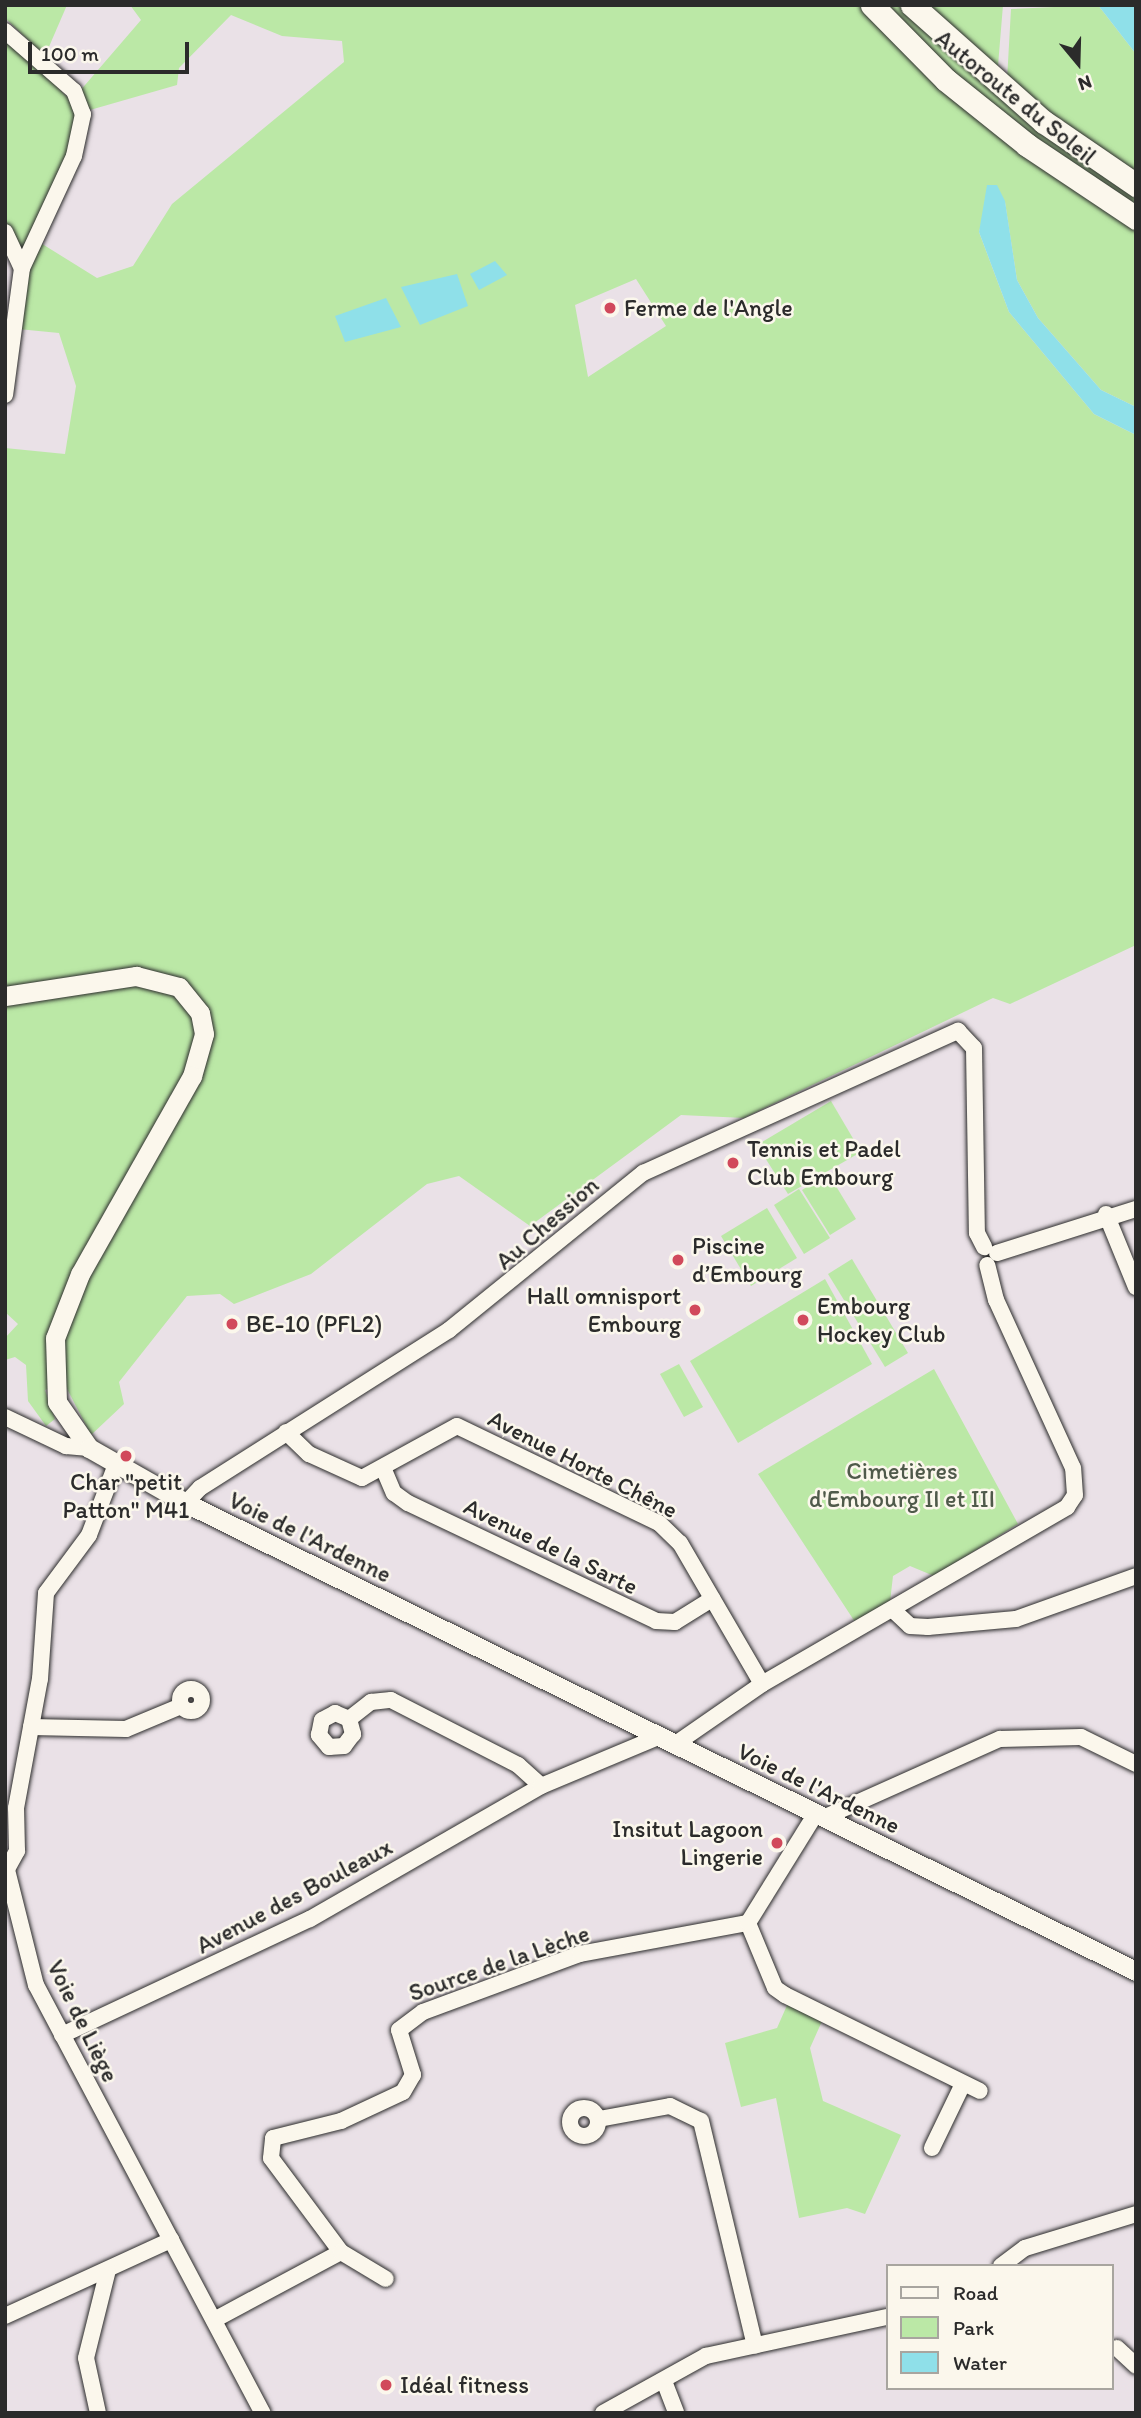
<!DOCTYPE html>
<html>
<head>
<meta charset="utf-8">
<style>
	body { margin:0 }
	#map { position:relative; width:1141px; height:2418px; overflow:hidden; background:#eae1e7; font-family:Itim,sans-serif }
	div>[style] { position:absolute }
	.green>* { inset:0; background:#bbe8a6 }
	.water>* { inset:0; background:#8fe0e9 }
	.roads { filter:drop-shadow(0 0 2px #2b2b2b) drop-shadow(0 0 2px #2b2b2b) }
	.minor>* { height:16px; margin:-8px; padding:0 8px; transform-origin:8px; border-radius:8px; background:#fbf7ec }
	.minor>.ring { margin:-8px; padding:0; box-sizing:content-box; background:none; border:16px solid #fbf7ec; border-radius:50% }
	.major>* { height:19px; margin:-9.5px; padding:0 9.5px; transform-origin:9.5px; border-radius:9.5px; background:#fbf7ec }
	.highway>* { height:23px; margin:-11.5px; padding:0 11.5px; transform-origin:11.5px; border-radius:11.5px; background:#fbf7ec }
	.dots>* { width:19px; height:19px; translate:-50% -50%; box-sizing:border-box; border:4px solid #fbf7ec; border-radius:50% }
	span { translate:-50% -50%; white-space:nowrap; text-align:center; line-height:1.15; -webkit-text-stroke:5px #fbf7ec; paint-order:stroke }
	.street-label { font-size:24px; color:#2b2b2b }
	.poi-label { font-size:24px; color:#2b2b2b }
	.left { translate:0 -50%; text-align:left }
	.right { translate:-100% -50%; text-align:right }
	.park-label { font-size:24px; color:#4f5a4a }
	.frame { position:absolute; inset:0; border:7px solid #2b2b2b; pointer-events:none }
	.legend { position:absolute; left:886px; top:2264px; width:228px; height:126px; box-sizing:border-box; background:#fbf7ec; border:2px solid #a8a59f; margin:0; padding:9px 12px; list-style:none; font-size:21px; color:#2b2b2b }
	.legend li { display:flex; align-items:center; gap:14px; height:35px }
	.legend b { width:35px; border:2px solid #a8a59f }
	.north { position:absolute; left:1043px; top:28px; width:70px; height:70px; -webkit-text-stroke:5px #fbf7ec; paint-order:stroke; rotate:161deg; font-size:19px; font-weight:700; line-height:28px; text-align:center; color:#2b2b2b }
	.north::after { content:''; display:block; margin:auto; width:24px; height:32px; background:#2b2b2b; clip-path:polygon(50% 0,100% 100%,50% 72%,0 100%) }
	.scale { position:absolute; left:28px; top:42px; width:161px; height:32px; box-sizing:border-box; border:4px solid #2b2b2b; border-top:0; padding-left:9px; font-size:21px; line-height:24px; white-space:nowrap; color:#2b2b2b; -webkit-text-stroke:5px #fbf7ec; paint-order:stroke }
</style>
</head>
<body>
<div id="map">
	<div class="green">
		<div style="clip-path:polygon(5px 5px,67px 5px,45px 56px,5px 18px)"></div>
		<div style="clip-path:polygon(evenodd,130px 5px,1003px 5px,996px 90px,1007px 80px,1011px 9px,1098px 5px,1136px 54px,1136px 407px,1101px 390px,1038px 318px,1017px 280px,1005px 202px,988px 198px,979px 232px,1009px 312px,1094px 414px,1136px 435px,1136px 945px,1010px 1004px,993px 998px,744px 1118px,681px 1115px,530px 1226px,459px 1176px,427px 1184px,311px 1274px,234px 1304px,220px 1294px,187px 1296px,119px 1382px,124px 1404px,91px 1435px,64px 1383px,45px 1390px,55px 1419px,46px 1426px,28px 1401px,26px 1365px,15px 1357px,5px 1360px,5px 1338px,18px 1324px,5px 1312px,5px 448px,65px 454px,76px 386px,59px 333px,18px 329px,28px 269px,5px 221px,5px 34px,79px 109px,71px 154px,31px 237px,97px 278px,133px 266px,172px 204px,344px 62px,342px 41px,282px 36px,231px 15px,179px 68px,177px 85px,90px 110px,79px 92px,141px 20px,130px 5px,636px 279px,666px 326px,588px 377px,575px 305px,636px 279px)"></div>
		<div style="clip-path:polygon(831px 1101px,861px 1152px,788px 1194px,757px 1145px)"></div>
		<div style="clip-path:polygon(828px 1173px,856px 1219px,830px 1235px,802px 1190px)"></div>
		<div style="clip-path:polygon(799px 1189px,830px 1238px,804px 1254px,774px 1205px)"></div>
		<div style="clip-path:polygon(767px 1208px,797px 1258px,751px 1286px,721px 1236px)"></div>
		<div style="clip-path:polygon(852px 1259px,908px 1353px,885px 1367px,828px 1274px)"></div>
		<div style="clip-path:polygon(825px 1279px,872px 1364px,738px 1443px,690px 1361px)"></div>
		<div style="clip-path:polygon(679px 1364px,703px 1407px,684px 1417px,660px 1374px)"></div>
		<div style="clip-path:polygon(934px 1369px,1018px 1524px,934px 1576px,910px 1566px,893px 1576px,890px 1602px,855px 1622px,758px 1474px)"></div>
		<div style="clip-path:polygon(788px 2003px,823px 2019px,810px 2048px,823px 2101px,901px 2135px,865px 2214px,847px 2208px,799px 2218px,776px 2098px,741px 2107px,725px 2043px,777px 2028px)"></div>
	</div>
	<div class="water">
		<div style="clip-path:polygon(1098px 5px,1136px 5px,1136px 54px)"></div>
		<div style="clip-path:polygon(987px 185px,997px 185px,1005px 201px,1017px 280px,1038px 318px,1101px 390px,1136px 407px,1136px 435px,1094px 414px,1009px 312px,979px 232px)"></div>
		<div style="clip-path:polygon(495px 261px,507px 275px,479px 290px,470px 274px)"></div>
		<div style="clip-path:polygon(457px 274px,468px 306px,420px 325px,401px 287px)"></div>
		<div style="clip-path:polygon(386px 298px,401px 327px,345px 342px,335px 316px)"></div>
	</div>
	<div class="roads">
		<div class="minor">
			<div style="left:5px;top:31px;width:91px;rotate:41deg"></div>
			<div style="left:74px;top:91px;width:25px;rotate:69deg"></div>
			<div style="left:83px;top:114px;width:43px;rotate:102.1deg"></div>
			<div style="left:74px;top:156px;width:123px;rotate:114.9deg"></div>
			<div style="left:5px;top:232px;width:40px;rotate:65deg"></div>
			<div style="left:22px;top:268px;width:128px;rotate:97.6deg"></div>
			<div style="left:1106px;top:1214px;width:79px;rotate:67.7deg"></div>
			<div style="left:997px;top:1253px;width:146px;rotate:-17.6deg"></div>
			<div style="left:5px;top:1417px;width:68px;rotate:25.4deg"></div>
			<div style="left:66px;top:1446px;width:23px;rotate:5deg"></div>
			<div style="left:286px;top:1432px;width:32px;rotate:44deg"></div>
			<div style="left:309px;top:1454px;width:58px;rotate:24.4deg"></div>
			<div style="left:362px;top:1478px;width:108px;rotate:-28.7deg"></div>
			<div style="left:457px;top:1426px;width:224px;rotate:25.7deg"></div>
			<div style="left:659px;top:1523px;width:29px;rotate:44deg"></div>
			<div style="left:680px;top:1543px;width:163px;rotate:59.8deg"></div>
			<div style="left:384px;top:1470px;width:25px;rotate:67deg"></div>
			<div style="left:394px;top:1493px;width:17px;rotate:36deg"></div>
			<div style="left:408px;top:1503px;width:275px;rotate:25.4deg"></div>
			<div style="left:656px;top:1621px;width:19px;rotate:3deg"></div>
			<div style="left:675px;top:1622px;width:44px;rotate:-31.9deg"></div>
			<div style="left:186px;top:1503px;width:21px;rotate:-47deg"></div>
			<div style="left:200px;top:1488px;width:295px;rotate:-32.4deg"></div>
			<div style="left:449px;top:1330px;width:250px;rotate:-39deg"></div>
			<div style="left:643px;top:1173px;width:346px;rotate:-24.3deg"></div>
			<div style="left:958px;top:1031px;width:23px;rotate:47deg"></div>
			<div style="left:974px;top:1048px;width:185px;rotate:89.1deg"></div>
			<div style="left:977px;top:1233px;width:16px;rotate:63deg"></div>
			<div style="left:893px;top:1610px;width:23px;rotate:43deg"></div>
			<div style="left:910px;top:1626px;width:18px;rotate:3deg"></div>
			<div style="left:928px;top:1627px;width:88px;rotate:-5.2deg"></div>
			<div style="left:1016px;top:1619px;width:127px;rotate:-19.7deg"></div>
			<div class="ring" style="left:180px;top:1689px;width:6px;height:6px"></div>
			<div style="left:335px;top:1713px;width:15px;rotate:23deg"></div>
			<div style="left:349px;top:1719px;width:16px;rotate:75deg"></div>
			<div style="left:353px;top:1734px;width:15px;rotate:127deg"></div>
			<div style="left:344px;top:1746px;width:15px;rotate:176deg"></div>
			<div style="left:329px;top:1747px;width:16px;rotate:-130deg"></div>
			<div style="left:319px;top:1735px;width:15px;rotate:-79deg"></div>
			<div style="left:322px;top:1720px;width:15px;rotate:-28deg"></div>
			<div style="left:349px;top:1719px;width:28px;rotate:-38deg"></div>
			<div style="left:371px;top:1702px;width:20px;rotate:-6deg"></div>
			<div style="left:391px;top:1700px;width:143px;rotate:27.1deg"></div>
			<div style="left:518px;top:1765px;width:31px;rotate:42deg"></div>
			<div style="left:31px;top:1727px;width:95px;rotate:1.2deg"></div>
			<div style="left:126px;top:1729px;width:60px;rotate:-22.7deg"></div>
			<div style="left:674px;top:1745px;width:107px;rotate:-34.7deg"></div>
			<div style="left:762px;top:1684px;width:353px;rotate:-30.1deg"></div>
			<div style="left:1067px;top:1507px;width:14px;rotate:-56deg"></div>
			<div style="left:1075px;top:1495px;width:27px;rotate:-94deg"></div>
			<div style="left:1073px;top:1468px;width:185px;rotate:-114.6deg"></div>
			<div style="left:996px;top:1300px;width:36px;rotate:-104deg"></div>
			<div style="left:823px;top:1818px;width:194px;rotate:-24.1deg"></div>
			<div style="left:1000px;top:1739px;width:81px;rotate:-1.4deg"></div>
			<div style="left:1081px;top:1737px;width:61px;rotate:26.1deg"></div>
			<div style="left:5px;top:1862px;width:127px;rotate:75.9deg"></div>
			<div style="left:36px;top:1985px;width:484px;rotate:62.1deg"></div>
			<div style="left:7px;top:1869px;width:21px;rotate:-61deg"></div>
			<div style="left:17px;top:1851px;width:43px;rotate:-91.3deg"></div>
			<div style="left:16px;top:1808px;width:131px;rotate:-79.5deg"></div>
			<div style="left:40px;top:1679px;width:86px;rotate:-86deg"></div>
			<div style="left:46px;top:1593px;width:72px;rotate:-53.4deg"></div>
			<div style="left:89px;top:1535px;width:73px;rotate:-69.1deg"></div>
			<div style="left:748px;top:1923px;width:70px;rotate:67.4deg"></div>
			<div style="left:775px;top:1988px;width:12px;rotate:35deg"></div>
			<div style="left:785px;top:1995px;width:217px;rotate:26.2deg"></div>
			<div style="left:62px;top:2035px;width:274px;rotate:-25.1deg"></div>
			<div style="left:310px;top:1919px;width:267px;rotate:-29.9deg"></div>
			<div style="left:541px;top:1786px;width:127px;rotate:-22.7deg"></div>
			<div class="ring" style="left:570px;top:2108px;width:12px;height:12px"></div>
			<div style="left:599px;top:2119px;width:72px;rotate:-10.4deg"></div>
			<div style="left:670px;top:2106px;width:34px;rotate:26deg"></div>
			<div style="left:701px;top:2121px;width:231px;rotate:76.5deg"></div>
			<div style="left:932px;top:2148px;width:71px;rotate:-64.2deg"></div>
			<div style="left:341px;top:2252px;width:117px;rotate:-126.7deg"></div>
			<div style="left:271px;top:2158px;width:20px;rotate:-84deg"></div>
			<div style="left:273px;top:2138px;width:70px;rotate:-14deg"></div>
			<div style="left:341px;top:2121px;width:68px;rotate:-25.1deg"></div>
			<div style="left:403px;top:2092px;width:20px;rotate:-60deg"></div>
			<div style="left:413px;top:2075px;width:47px;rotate:-107.3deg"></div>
			<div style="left:399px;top:2030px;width:30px;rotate:-37deg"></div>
			<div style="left:423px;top:2012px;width:167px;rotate:-20.3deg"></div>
			<div style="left:580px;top:1954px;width:171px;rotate:-10.5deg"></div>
			<div style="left:748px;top:1923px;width:127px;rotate:-58.2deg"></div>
			<div style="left:1001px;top:2266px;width:30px;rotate:-37deg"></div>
			<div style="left:1025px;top:2248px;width:116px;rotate:-17deg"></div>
			<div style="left:5px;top:2316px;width:183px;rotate:-24.6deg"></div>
			<div style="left:214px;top:2320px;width:144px;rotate:-28.2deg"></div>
			<div style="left:341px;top:2252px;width:52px;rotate:31deg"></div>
			<div style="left:1117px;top:2348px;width:26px;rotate:43deg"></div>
			<div style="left:664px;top:2381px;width:34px;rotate:69deg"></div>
			<div style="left:98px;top:2413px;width:56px;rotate:-102.3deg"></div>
			<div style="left:86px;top:2358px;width:91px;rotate:-76deg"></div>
			<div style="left:603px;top:2413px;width:118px;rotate:-29deg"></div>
			<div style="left:706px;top:2356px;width:185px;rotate:-12.2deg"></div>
		</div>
		<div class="major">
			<div style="left:5px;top:996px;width:133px;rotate:-8.7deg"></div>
			<div style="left:136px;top:976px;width:44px;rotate:14.3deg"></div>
			<div style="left:179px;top:987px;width:33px;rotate:51deg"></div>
			<div style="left:200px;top:1013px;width:21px;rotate:79deg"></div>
			<div style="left:204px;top:1034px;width:44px;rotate:105.9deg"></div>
			<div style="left:192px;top:1076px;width:227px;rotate:119.5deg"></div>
			<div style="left:80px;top:1274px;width:69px;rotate:111.3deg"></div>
			<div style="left:55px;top:1338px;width:64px;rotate:88.2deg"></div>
			<div style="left:57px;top:1402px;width:56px;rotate:55.2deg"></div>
			<div style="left:89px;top:1448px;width:112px;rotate:29.6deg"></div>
			<div style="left:186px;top:1503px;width:1059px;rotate:26.23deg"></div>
		</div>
		<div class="highway">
			<div style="left:872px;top:5px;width:105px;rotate:45.4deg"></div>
			<div style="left:946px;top:80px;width:104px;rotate:38.7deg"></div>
			<div style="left:1027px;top:145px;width:131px;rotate:33.8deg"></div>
			<div style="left:912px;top:5px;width:176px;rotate:41.6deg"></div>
			<div style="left:1044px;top:122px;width:112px;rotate:34.4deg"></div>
		</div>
	</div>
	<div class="dots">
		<div style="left:610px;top:308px;background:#d1495b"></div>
		<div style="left:733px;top:1163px;background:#d1495b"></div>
		<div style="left:678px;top:1260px;background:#d1495b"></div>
		<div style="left:695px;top:1310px;background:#d1495b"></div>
		<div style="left:803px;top:1320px;background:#d1495b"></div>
		<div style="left:232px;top:1324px;background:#d1495b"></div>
		<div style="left:126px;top:1456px;background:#d1495b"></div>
		<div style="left:777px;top:1843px;background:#d1495b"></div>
		<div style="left:386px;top:2385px;background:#d1495b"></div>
	</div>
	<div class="street-label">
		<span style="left:1016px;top:97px;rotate:39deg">Autoroute du Soleil</span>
		<span style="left:547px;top:1223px;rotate:-41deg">Au Chession</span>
		<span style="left:583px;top:1464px;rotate:27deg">Avenue Horte Chêne</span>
		<span style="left:310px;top:1537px;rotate:26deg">Voie de l'Ardenne</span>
		<span style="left:551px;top:1546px;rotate:26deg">Avenue de la Sarte</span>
		<span style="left:819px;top:1788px;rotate:26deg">Voie de l'Ardenne</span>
		<span style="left:294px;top:1896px;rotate:-28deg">Avenue des Bouleaux</span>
		<span style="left:499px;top:1963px;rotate:-19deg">Source de la Lèche</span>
		<span style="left:83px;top:2021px;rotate:64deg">Voie de Liège</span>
	</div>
	<div class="poi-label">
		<span class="left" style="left:624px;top:308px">Ferme de l'Angle</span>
		<span class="left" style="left:747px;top:1163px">Tennis et Padel<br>Club Embourg</span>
		<span class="left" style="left:692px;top:1260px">Piscine<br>d’Embourg</span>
		<span class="right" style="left:681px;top:1310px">Hall omnisport<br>Embourg</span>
		<span class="left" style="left:817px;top:1320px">Embourg<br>Hockey Club</span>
		<span class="left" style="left:246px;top:1324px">BE-10 (PFL2)</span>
		<span style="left:126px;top:1496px">Char "petit<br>Patton" M41</span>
		<span class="right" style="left:763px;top:1843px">Insitut Lagoon<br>Lingerie</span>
		<span class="left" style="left:400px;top:2385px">Idéal fitness</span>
	</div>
	<div class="park-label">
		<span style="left:902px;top:1485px">Cimetières<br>d'Embourg II et III</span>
	</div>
	<div class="frame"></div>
	<ul class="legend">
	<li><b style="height:9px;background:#fbf7ec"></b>Road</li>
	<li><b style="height:19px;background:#bbe8a6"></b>Park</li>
	<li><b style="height:19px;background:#8fe0e9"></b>Water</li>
	</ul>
	<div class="north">N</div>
	<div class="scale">100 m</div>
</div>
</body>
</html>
